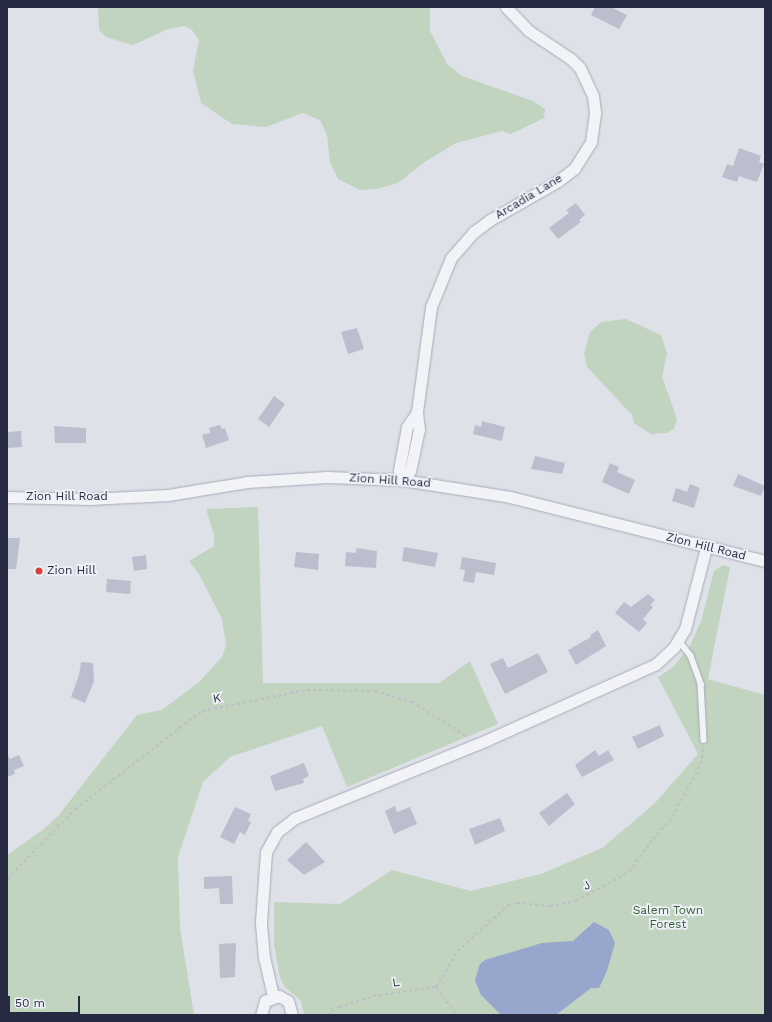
<!DOCTYPE html>
<html>
<head>
<meta charset="utf-8">
<style>
	body { margin:0 }
	#map { position:relative; width:772px; height:1022px; overflow:hidden; background:#dfe1e9; font-family:"Work Sans",sans-serif }
	div>[style] { position:absolute }
	.green>* { inset:0; background:#c0d4bf }
	.water>* { inset:0; background:#96a6cc }
	.building>* { inset:0; background:#bbbecd }
	.path>* { height:1.5px; margin-top:-0.75px; transform-origin:0; background:repeating-linear-gradient(90deg,#bdbfc8 0 3px,transparent 0 6px) }
	.roads { filter:drop-shadow(0 0 1px #a8aab7) drop-shadow(0 0 1px #a8aab7) }
	.service>* { height:5.5px; margin:-2.75px; padding:0 2.75px; transform-origin:2.75px; border-radius:2.75px; background:#f2f3f7 }
	.minor>* { height:11px; margin:-5.5px; padding:0 5.5px; transform-origin:5.5px; border-radius:5.5px; background:#f2f3f7 }
	.dots>* { width:11px; height:11px; translate:-50% -50%; box-sizing:border-box; border:2px solid #eef0f7; border-radius:50% }
	span { translate:-50% -50%; white-space:nowrap; text-align:center; line-height:1.15; -webkit-text-stroke:3.5px #eef0f7; paint-order:stroke }
	.street-label { font-size:12px; color:#262b42 }
	.poi-label { font-size:12px; color:#262b42 }
	.left { translate:0 -50%; text-align:left }
	.park-label { font-size:12px; color:#325f33 }
	.frame { position:absolute; inset:0; border:8px solid #262b42; pointer-events:none }
	.scale { position:absolute; left:8px; top:996px; width:72px; height:18px; box-sizing:border-box; border:2px solid #262b42; border-top:0; padding-left:5px; font-size:12px; line-height:14px; white-space:nowrap; color:#262b42; -webkit-text-stroke:3px #eef0f7; paint-order:stroke }
</style>
</head>
<body>
<div id="map">
	<div class="green">
		<div style="clip-path:polygon(98px 7px,430px 7px,430px 31px,447px 64px,462px 76px,533px 101px,545px 109px,544px 118px,511px 134px,502px 131px,456px 143px,423px 163px,398px 183px,376px 189px,360px 190px,338px 179px,330px 163px,327px 135px,320px 120px,303px 113px,266px 127px,232px 124px,201px 103px,193px 70px,199px 40px,192px 30px,185px 26px,168px 29px,133px 45px,106px 37px,99px 30px)"></div>
		<div style="clip-path:polygon(626px 319px,661px 335px,667px 353px,662px 377px,677px 419px,674px 429px,667px 433px,651px 434px,634px 423px,632px 415px,587px 367px,584px 354px,590px 332px,601px 322px)"></div>
		<div style="clip-path:polygon(258px 507px,263px 683px,439px 683px,470px 661px,498px 724px,347px 787px,322px 726px,230px 757px,203px 782px,178px 857px,180px 928px,194px 1015px,7px 1015px,7px 855px,44px 829px,58px 816px,137px 715px,162px 710px,199px 682px,222px 657px,226px 645px,222px 619px,199px 574px,189px 561px,214px 546px,214px 535px,206px 509px)"></div>
		<div style="clip-path:polygon(723px 565px,730px 567px,708px 679px,765px 695px,765px 1015px,304px 1015px,301px 1001px,285px 987px,280px 978px,274px 944px,274px 902px,340px 904px,392px 870px,471px 891px,541px 874px,602px 848px,654px 804px,698px 754px,658px 677px,673px 667px,690px 646px,701px 621px,714px 571px)"></div>
	</div>
	<div class="water">
		<div style="clip-path:polygon(594px 922px,609px 930px,615px 943px,607px 971px,599px 988px,591px 988px,556px 1015px,501px 1015px,481px 995px,475px 980px,480px 964px,485px 960px,542px 943px,573px 941px)"></div>
	</div>
	<div class="building">
		<div style="clip-path:polygon(595px 7px,611px 7px,627px 15px,619px 29px,591px 15px)"></div>
		<div style="clip-path:polygon(739px 148px,761px 156px,759px 162px,764px 164px,757px 182px,739px 176px,737px 182px,722px 177px,727px 164px,733px 166px)"></div>
		<div style="clip-path:polygon(576px 203px,585px 215px,579px 220px,581px 222px,558px 239px,549px 228px,569px 213px,566px 210px)"></div>
		<div style="clip-path:polygon(357px 328px,364px 349px,348px 354px,341px 332px)"></div>
		<div style="clip-path:polygon(274px 396px,285px 404px,269px 427px,258px 419px)"></div>
		<div style="clip-path:polygon(482px 421px,505px 427px,502px 441px,473px 434px,475px 425px,481px 427px)"></div>
		<div style="clip-path:polygon(220px 425px,222px 429px,225px 428px,229px 440px,206px 448px,202px 435px,210px 433px,209px 428px)"></div>
		<div style="clip-path:polygon(54px 426px,86px 428px,86px 443px,55px 443px)"></div>
		<div style="clip-path:polygon(21px 431px,22px 447px,7px 448px,7px 432px)"></div>
		<div style="clip-path:polygon(535px 456px,565px 463px,562px 474px,531px 469px)"></div>
		<div style="clip-path:polygon(610px 463px,619px 467px,617px 472px,635px 480px,629px 494px,602px 482px)"></div>
		<div style="clip-path:polygon(738px 474px,765px 486px,761px 496px,733px 486px)"></div>
		<div style="clip-path:polygon(690px 484px,700px 488px,694px 508px,672px 501px,676px 488px,687px 492px)"></div>
		<div style="clip-path:polygon(7px 538px,20px 538px,16px 569px,7px 569px)"></div>
		<div style="clip-path:polygon(404px 547px,438px 553px,435px 567px,402px 561px)"></div>
		<div style="clip-path:polygon(356px 548px,377px 551px,376px 568px,345px 566px,346px 552px,356px 553px)"></div>
		<div style="clip-path:polygon(296px 552px,319px 554px,318px 570px,294px 567px)"></div>
		<div style="clip-path:polygon(146px 555px,147px 569px,134px 571px,132px 557px)"></div>
		<div style="clip-path:polygon(462px 557px,496px 563px,494px 575px,476px 572px,474px 583px,463px 581px,465px 570px,460px 569px)"></div>
		<div style="clip-path:polygon(107px 579px,131px 581px,130px 594px,106px 592px)"></div>
		<div style="clip-path:polygon(648px 594px,655px 600px,650px 605px,653px 607px,643px 619px,647px 623px,639px 632px,615px 613px,624px 602px,631px 607px)"></div>
		<div style="clip-path:polygon(598px 630px,606px 646px,576px 665px,568px 650px,591px 637px,590px 635px)"></div>
		<div style="clip-path:polygon(538px 653px,548px 672px,505px 694px,490px 664px,503px 658px,508px 668px)"></div>
		<div style="clip-path:polygon(81px 662px,93px 663px,94px 681px,85px 703px,71px 697px,79px 675px)"></div>
		<div style="clip-path:polygon(660px 725px,664px 736px,638px 749px,632px 737px)"></div>
		<div style="clip-path:polygon(595px 750px,599px 756px,608px 750px,614px 760px,582px 777px,575px 765px)"></div>
		<div style="clip-path:polygon(7px 754px,10px 759px,19px 755px,24px 766px,14px 770px,15px 774px,7px 777px)"></div>
		<div style="clip-path:polygon(304px 763px,309px 776px,303px 779px,304px 783px,275px 791px,270px 776px)"></div>
		<div style="clip-path:polygon(567px 793px,575px 804px,549px 826px,539px 813px)"></div>
		<div style="clip-path:polygon(395px 806px,397px 812px,410px 807px,417px 824px,394px 834px,385px 811px)"></div>
		<div style="clip-path:polygon(235px 807px,251px 814px,248px 821px,251px 822px,245px 835px,240px 832px,234px 844px,220px 837px)"></div>
		<div style="clip-path:polygon(500px 818px,505px 831px,475px 845px,469px 829px)"></div>
		<div style="clip-path:polygon(306px 842px,325px 862px,304px 875px,287px 860px)"></div>
		<div style="clip-path:polygon(232px 876px,233px 904px,220px 904px,219px 888px,204px 889px,204px 877px)"></div>
		<div style="clip-path:polygon(236px 943px,235px 977px,220px 978px,219px 944px)"></div>
	</div>
	<div class="path">
		<div style="left:7px;top:879px;width:98px;rotate:-45.8deg"></div>
		<div style="left:75px;top:809px;width:160px;rotate:-37.7deg"></div>
		<div style="left:202px;top:711px;width:107px;rotate:-11.3deg"></div>
		<div style="left:307px;top:690px;width:68px;rotate:0.8deg"></div>
		<div style="left:375px;top:691px;width:39px;rotate:17deg"></div>
		<div style="left:412px;top:702px;width:66px;rotate:32deg"></div>
		<div style="left:436px;top:987px;width:42px;rotate:-58.6deg"></div>
		<div style="left:458px;top:951px;width:68px;rotate:-42.6deg"></div>
		<div style="left:508px;top:905px;width:9px;rotate:-13deg"></div>
		<div style="left:517px;top:903px;width:33px;rotate:5deg"></div>
		<div style="left:550px;top:906px;width:26px;rotate:-11deg"></div>
		<div style="left:576px;top:901px;width:60px;rotate:-28.7deg"></div>
		<div style="left:629px;top:872px;width:41px;rotate:-54deg"></div>
		<div style="left:653px;top:839px;width:23px;rotate:-47deg"></div>
		<div style="left:669px;top:822px;width:66px;rotate:-61.1deg"></div>
		<div style="left:701px;top:764px;width:16px;rotate:-83deg"></div>
		<div style="left:329px;top:1015px;width:4px;rotate:-63deg"></div>
		<div style="left:331px;top:1011px;width:9px;rotate:-27deg"></div>
		<div style="left:339px;top:1007px;width:36px;rotate:-18deg"></div>
		<div style="left:373px;top:996px;width:64px;rotate:-8.1deg"></div>
		<div style="left:436px;top:987px;width:34px;rotate:54deg"></div>
	</div>
	<div class="roads">
		<div class="service">
			<div style="left:679px;top:641px;width:19px;rotate:51deg"></div>
			<div style="left:691px;top:656px;width:30px;rotate:70deg"></div>
			<div style="left:701px;top:684px;width:56px;rotate:86.9deg"></div>
		</div>
		<div class="minor">
			<div style="left:403px;top:480px;width:11px;rotate:-52deg"></div>
			<div style="left:410px;top:471px;width:43px;rotate:-77.9deg"></div>
			<div style="left:419px;top:429px;width:17px;rotate:-97deg"></div>
			<div style="left:417px;top:412px;width:106px;rotate:-82.4deg"></div>
			<div style="left:431px;top:307px;width:53px;rotate:-67.8deg"></div>
			<div style="left:451px;top:258px;width:35px;rotate:-49deg"></div>
			<div style="left:474px;top:232px;width:20px;rotate:-37deg"></div>
			<div style="left:490px;top:220px;width:78px;rotate:-29.8deg"></div>
			<div style="left:558px;top:181px;width:20px;rotate:-37deg"></div>
			<div style="left:574px;top:169px;width:32px;rotate:-58deg"></div>
			<div style="left:591px;top:142px;width:30px;rotate:-82deg"></div>
			<div style="left:595px;top:112px;width:16px;rotate:-97deg"></div>
			<div style="left:593px;top:96px;width:31px;rotate:-115deg"></div>
			<div style="left:580px;top:68px;width:13px;rotate:-135deg"></div>
			<div style="left:571px;top:59px;width:50px;rotate:-146.3deg"></div>
			<div style="left:529px;top:31px;width:33px;rotate:-134deg"></div>
			<div style="left:403px;top:480px;width:11px;rotate:-112deg"></div>
			<div style="left:399px;top:470px;width:44px;rotate:-79.5deg"></div>
			<div style="left:407px;top:427px;width:18px;rotate:-56deg"></div>
			<div style="left:7px;top:497px;width:83px;rotate:1.4deg"></div>
			<div style="left:90px;top:499px;width:78px;rotate:-2.9deg"></div>
			<div style="left:168px;top:495px;width:80px;rotate:-9.3deg"></div>
			<div style="left:247px;top:482px;width:80px;rotate:-3.6deg"></div>
			<div style="left:327px;top:477px;width:76px;rotate:2.3deg"></div>
			<div style="left:403px;top:480px;width:108px;rotate:9deg"></div>
			<div style="left:510px;top:497px;width:263px;rotate:14.1deg"></div>
			<div style="left:273px;top:996px;width:39px;rotate:-103deg"></div>
			<div style="left:264px;top:958px;width:36px;rotate:-95deg"></div>
			<div style="left:261px;top:922px;width:70px;rotate:-85.9deg"></div>
			<div style="left:266px;top:852px;width:23px;rotate:-61deg"></div>
			<div style="left:277px;top:832px;width:23px;rotate:-38deg"></div>
			<div style="left:295px;top:818px;width:207px;rotate:-22.1deg"></div>
			<div style="left:487px;top:740px;width:185px;rotate:-24.2deg"></div>
			<div style="left:656px;top:664px;width:25px;rotate:-43deg"></div>
			<div style="left:674px;top:647px;width:21px;rotate:-59deg"></div>
			<div style="left:685px;top:629px;width:84px;rotate:-75.5deg"></div>
			<div style="left:261px;top:1015px;width:15px;rotate:-74deg"></div>
			<div style="left:265px;top:1001px;width:15px;rotate:-20deg"></div>
			<div style="left:279px;top:996px;width:10px;rotate:29deg"></div>
			<div style="left:288px;top:1001px;width:15px;rotate:74deg"></div>
		</div>
	</div>
	<div class="dots">
		<div style="left:39px;top:571px;background:#d94139"></div>
	</div>
	<div class="street-label">
		<span style="left:529px;top:197px;rotate:-31deg">Arcadia Lane</span>
		<span style="left:390px;top:481px;rotate:4deg">Zion Hill Road</span>
		<span style="left:67px;top:497px">Zion Hill Road</span>
		<span style="left:706px;top:547px;rotate:14deg">Zion Hill Road</span>
		<span style="left:217px;top:699px;rotate:-11deg">K</span>
		<span style="left:587px;top:886px;rotate:-33deg">J</span>
		<span style="left:396px;top:983px;rotate:-9deg">L</span>
	</div>
	<div class="poi-label">
		<span class="left" style="left:47px;top:571px">Zion Hill</span>
	</div>
	<div class="park-label">
		<span style="left:668px;top:918px">Salem Town<br>Forest</span>
	</div>
	<div class="frame"></div>
	<div class="scale">50 m</div>
</div>
</body>
</html>
